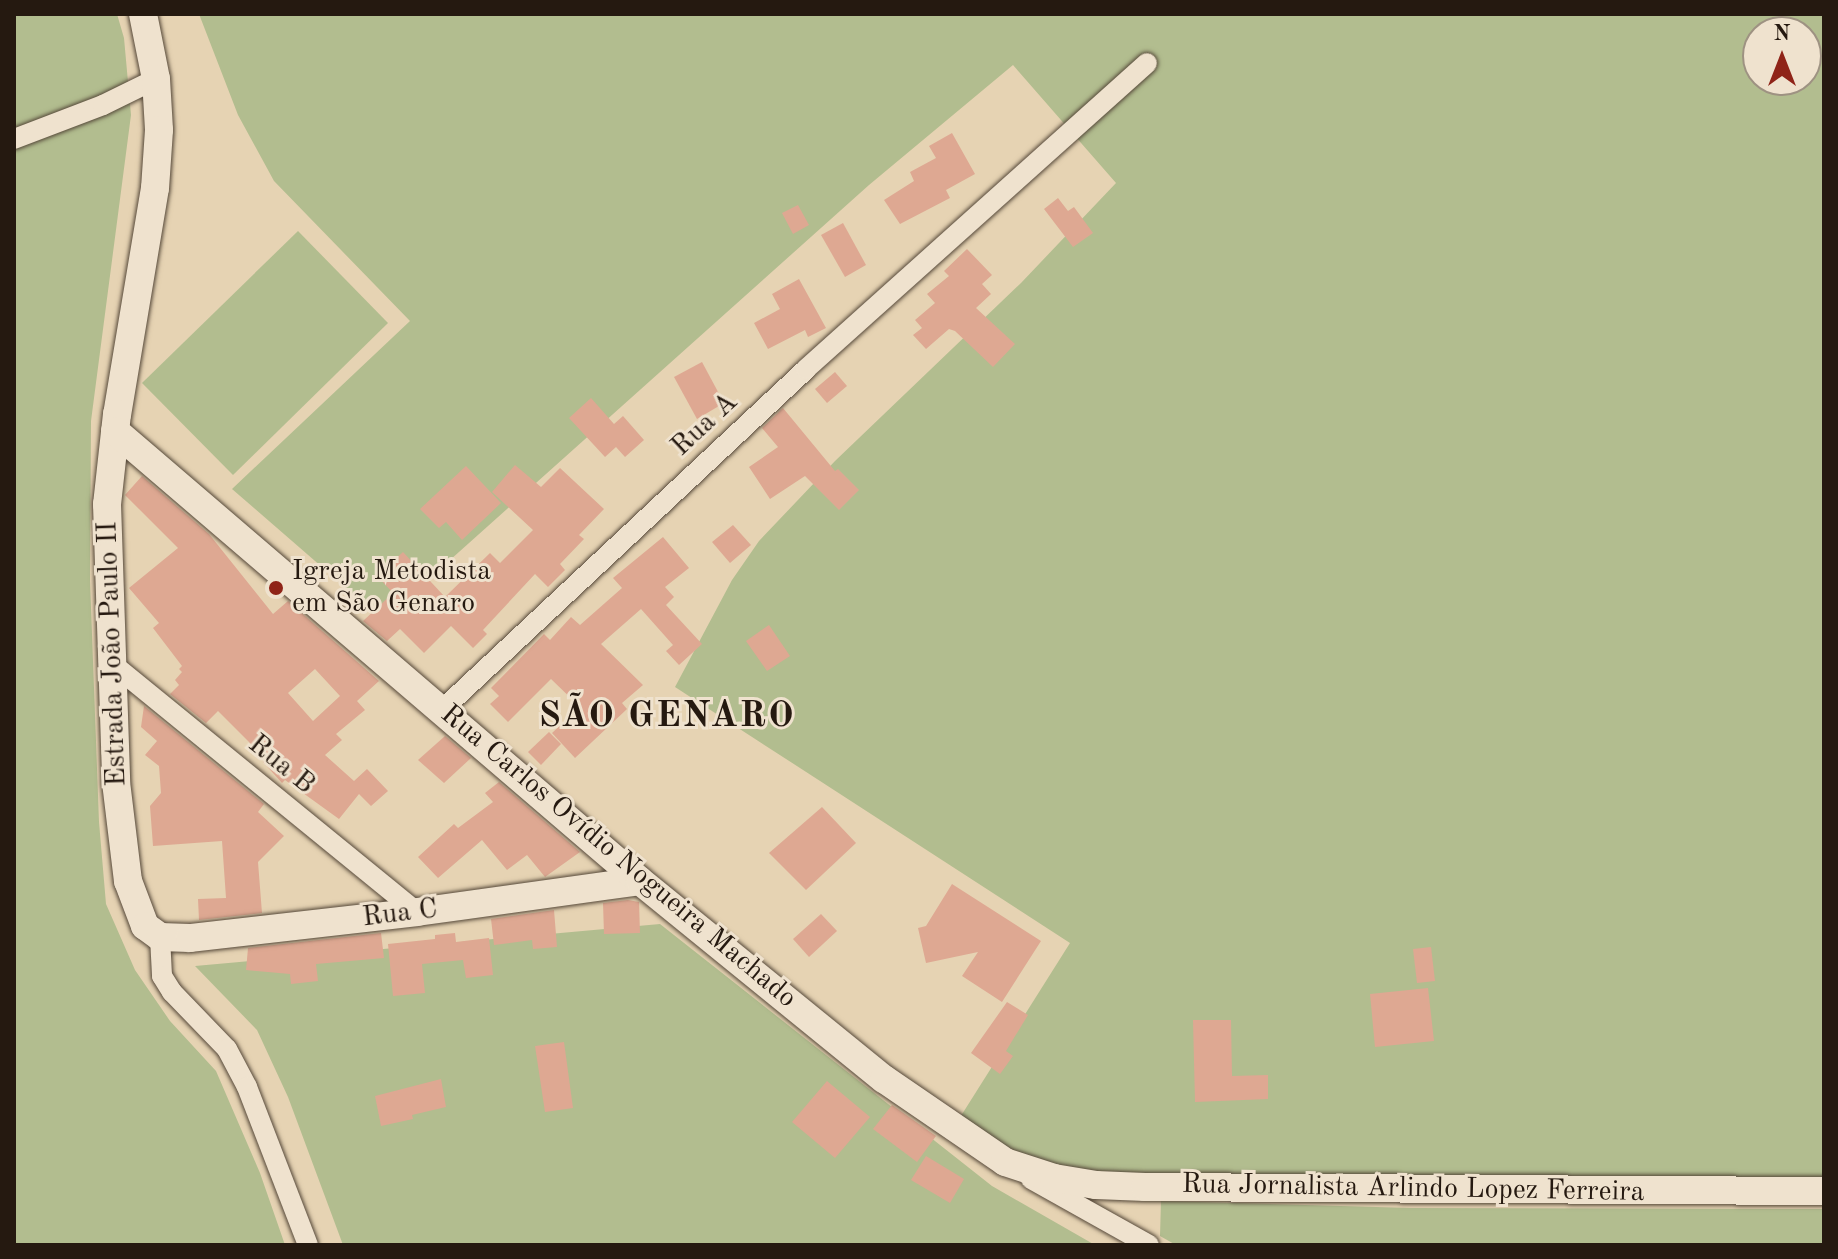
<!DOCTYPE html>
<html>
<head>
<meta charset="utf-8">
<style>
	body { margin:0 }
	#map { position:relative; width:1838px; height:1259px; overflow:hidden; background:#e6d3b3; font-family:"Old Standard TT",serif }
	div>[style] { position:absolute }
	.green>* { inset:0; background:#b2bd8f }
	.building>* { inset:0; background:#dea892 }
	.roads { filter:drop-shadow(0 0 2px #554839) drop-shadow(0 0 2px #554839) }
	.street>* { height:20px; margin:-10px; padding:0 10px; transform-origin:10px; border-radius:10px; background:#efe2ce }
	.secondary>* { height:28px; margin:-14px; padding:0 14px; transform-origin:14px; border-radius:14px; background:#efe2ce }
	.dots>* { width:22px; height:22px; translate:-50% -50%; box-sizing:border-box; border:4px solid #efe2ce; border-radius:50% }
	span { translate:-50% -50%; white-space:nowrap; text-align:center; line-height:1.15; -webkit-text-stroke:6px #efe2ce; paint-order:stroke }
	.street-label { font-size:28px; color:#251910 }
	.poi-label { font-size:28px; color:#251910 }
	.left { translate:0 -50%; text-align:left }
	.district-label { font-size:36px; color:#251910; font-weight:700; letter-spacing:2px }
	.frame { position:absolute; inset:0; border:16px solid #251910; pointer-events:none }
	.north { position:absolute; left:1742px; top:16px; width:80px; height:80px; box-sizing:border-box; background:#efe2ce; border:2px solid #9e9282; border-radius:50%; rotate:0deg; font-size:22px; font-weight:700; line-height:32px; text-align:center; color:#251910 }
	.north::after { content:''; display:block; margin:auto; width:28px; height:36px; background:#8f2418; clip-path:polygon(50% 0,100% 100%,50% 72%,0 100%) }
</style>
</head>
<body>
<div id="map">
	<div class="green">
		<div style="clip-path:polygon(14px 14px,117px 14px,124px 38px,131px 115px,91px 421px,90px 581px,99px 822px,106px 904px,135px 970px,170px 1021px,216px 1071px,260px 1173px,285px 1245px,14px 1245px)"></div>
		<div style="clip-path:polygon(evenodd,199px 14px,1824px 14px,1824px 1177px,1197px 1177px,1068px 1170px,1006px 1149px,959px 1119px,1070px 943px,675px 687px,732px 580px,759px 541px,835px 461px,1021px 283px,1116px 183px,1013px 65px,869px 185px,383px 620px,232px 489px,410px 321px,274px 181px,238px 115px,199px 14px,1758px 32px,1806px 32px,1806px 80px,1758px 80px,1758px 32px)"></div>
		<div style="clip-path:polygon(298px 231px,388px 323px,233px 475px,142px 383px)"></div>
		<div style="clip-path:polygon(660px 924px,992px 1186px,1095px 1245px,343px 1245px,288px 1097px,257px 1030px,195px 966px)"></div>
		<div style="clip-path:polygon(1161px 1201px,1411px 1208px,1824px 1209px,1824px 1245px,1176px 1245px,1160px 1236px)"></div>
	</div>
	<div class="building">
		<div style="clip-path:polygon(952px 133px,975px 174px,946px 190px,950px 198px,900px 224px,884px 200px,914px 181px,910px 172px,936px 158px,929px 146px)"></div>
		<div style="clip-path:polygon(1058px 198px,1068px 211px,1074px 207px,1093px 233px,1073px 247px,1044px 209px)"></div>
		<div style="clip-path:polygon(798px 205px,809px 225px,793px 234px,782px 213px)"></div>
		<div style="clip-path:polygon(843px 223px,866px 265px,845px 277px,821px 235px)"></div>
		<div style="clip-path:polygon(967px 249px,992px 275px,982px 284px,991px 294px,976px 308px,1015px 344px,993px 367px,955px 331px,949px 329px,926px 349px,913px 335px,922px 328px,915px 320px,935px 303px,927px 294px,949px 276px,944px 271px)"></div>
		<div style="clip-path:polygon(799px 279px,826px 328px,808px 337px,805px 330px,768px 349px,754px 323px,780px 309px,772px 294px)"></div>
		<div style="clip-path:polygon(702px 362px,724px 403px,697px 419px,674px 377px)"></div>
		<div style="clip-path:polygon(835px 372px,847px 386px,827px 403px,815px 389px)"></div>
		<div style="clip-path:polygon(591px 398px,614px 424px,623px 416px,644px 440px,625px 457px,616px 447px,605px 457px,569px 418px)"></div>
		<div style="clip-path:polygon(783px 408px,835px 471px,838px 469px,859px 490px,839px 510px,805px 476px,770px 499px,749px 467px,778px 447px,762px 428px)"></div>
		<div style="clip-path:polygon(515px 465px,541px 487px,560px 468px,604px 509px,579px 535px,584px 539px,560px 564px,565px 570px,548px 587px,535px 574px,483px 630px,487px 634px,473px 648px,451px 626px,424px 653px,400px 629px,387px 641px,363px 621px,393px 593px,377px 576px,403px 552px,445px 597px,490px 553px,500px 563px,533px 530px,492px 492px)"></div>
		<div style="clip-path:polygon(466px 466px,501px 503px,462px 540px,446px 522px,439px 528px,420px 509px)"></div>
		<div style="clip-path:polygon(evenodd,142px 476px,209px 534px,273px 614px,288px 601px,379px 681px,357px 701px,365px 710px,336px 734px,342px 740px,325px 755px,354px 781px,367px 769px,388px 791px,371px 806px,359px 794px,339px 819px,285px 780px,282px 783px,263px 762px,266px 759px,218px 711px,206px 723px,170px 694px,179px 685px,175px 680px,182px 672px,179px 669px,182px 666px,153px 628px,159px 623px,129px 588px,178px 548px,125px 495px,142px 476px,315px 669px,340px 696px,313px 721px,288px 693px,315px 669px)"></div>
		<div style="clip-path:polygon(733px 525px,751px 545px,730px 563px,712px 542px)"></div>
		<div style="clip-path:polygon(663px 537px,689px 568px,665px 587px,674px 597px,666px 605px,702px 644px,679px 665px,666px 651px,673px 645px,641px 609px,601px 644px,643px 685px,622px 703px,627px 709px,575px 758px,552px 733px,580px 707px,551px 679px,508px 722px,490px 704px,499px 696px,491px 688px,544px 634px,550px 640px,571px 617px,580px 625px,622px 588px,613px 578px)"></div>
		<div style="clip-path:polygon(769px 625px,790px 656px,767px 671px,746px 641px)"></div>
		<div style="clip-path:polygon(144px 706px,264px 804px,258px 812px,284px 836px,258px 862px,262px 913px,199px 920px,198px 899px,226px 898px,222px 841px,153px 846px,150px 806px,161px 793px,159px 766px,145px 755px,157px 741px,141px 727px)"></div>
		<div style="clip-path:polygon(549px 732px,561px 744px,541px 765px,528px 752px)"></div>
		<div style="clip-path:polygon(445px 736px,471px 758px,444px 783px,418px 760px)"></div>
		<div style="clip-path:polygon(499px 782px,580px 852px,545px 877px,527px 855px,507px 870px,482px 840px,438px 878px,418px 857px,454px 824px,458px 828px,493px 802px,485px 793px)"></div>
		<div style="clip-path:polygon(822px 807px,856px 843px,806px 890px,769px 853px)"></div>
		<div style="clip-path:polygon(952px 884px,1041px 941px,1002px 1002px,962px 976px,978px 952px,926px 963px,918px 928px,926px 926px)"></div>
		<div style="clip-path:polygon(628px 900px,639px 902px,640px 933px,604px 934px,603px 903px)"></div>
		<div style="clip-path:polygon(554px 910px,557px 947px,533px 949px,532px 940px,494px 945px,491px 919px)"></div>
		<div style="clip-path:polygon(821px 914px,837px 931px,809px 957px,793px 939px)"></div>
		<div style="clip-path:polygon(381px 933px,384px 958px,316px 964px,318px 981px,291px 984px,290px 974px,246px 970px,248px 948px)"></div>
		<div style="clip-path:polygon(455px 933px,456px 942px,489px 938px,493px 975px,466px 978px,463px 960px,422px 964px,425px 993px,393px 996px,388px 944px,435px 939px,435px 935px)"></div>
		<div style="clip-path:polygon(1431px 947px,1435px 981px,1417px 983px,1413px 949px)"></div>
		<div style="clip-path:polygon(1428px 988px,1434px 1041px,1375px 1047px,1370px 994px)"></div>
		<div style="clip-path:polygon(1007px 1002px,1028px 1015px,1006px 1051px,1013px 1056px,1000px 1074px,971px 1053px)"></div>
		<div style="clip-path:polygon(1193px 1020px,1231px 1020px,1232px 1076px,1268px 1075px,1268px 1099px,1195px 1102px)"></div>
		<div style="clip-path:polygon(564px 1042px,573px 1108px,545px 1112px,535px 1046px)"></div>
		<div style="clip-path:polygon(441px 1079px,446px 1107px,412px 1115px,413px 1119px,381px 1126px,375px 1096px)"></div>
		<div style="clip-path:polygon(827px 1081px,870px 1117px,835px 1158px,792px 1122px)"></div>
		<div style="clip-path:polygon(892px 1105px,936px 1136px,917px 1162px,873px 1129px)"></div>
		<div style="clip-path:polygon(926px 1156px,964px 1179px,950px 1203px,911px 1180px)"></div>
	</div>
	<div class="roads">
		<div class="street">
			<div style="left:14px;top:139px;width:95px;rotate:-20.9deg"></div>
			<div style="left:103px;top:105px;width:59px;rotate:-26.1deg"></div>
			<div style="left:109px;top:661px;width:397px;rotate:39.2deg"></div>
			<div style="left:443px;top:709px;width:497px;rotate:-43.1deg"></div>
			<div style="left:806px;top:369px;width:458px;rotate:-41.9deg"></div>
			<div style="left:160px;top:937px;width:39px;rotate:87deg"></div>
			<div style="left:162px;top:976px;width:19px;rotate:58deg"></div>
			<div style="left:172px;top:992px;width:79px;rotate:46deg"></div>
			<div style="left:227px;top:1049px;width:43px;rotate:62.2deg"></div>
			<div style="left:247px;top:1087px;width:169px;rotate:68.9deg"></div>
			<div style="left:1031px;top:1179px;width:135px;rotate:29.2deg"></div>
		</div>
		<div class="secondary">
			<div style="left:143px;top:14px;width:66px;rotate:78.7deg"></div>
			<div style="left:156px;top:79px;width:51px;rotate:86.6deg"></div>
			<div style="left:159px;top:130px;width:58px;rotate:93.9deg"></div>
			<div style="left:155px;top:188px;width:229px;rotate:99.5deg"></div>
			<div style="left:117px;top:414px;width:91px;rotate:96.3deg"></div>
			<div style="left:107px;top:504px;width:278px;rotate:88.1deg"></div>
			<div style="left:116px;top:782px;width:100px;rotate:83.1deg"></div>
			<div style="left:128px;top:881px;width:48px;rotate:69.3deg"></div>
			<div style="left:145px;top:926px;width:19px;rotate:36deg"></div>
			<div style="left:160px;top:937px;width:30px;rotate:2deg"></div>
			<div style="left:190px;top:938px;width:228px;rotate:-6.5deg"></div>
			<div style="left:417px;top:912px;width:225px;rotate:-7.9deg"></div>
			<div style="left:115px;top:431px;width:691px;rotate:40.6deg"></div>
			<div style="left:640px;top:881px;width:314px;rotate:39.1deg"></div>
			<div style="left:884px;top:1079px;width:147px;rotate:34.4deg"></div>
			<div style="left:1005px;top:1162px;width:52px;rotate:18.1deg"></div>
			<div style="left:1054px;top:1178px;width:43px;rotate:9.5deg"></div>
			<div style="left:1096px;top:1185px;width:49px;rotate:2.3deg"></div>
			<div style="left:1145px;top:1187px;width:679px;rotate:0.34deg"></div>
		</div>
	</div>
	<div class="dots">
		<div style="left:276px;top:588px;background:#8f2418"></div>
	</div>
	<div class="street-label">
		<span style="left:705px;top:425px;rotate:-43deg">Rua A</span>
		<span style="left:113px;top:654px;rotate:-92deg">Estrada João Paulo II</span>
		<span style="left:281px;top:765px;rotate:39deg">Rua B</span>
		<span style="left:618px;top:857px;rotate:40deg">Rua Carlos Ovídio Nogueira Machado</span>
		<span style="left:400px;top:914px;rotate:-7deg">Rua C</span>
		<span style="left:1413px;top:1189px;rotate:1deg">Rua Jornalista Arlindo Lopez Ferreira</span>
	</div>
	<div class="poi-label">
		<span class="left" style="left:292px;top:588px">Igreja Metodista<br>em São Genaro</span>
	</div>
	<div class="district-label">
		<span style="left:667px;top:718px">SÃO GENARO</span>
	</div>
	<div class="frame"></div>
	<div class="north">N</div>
</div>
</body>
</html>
